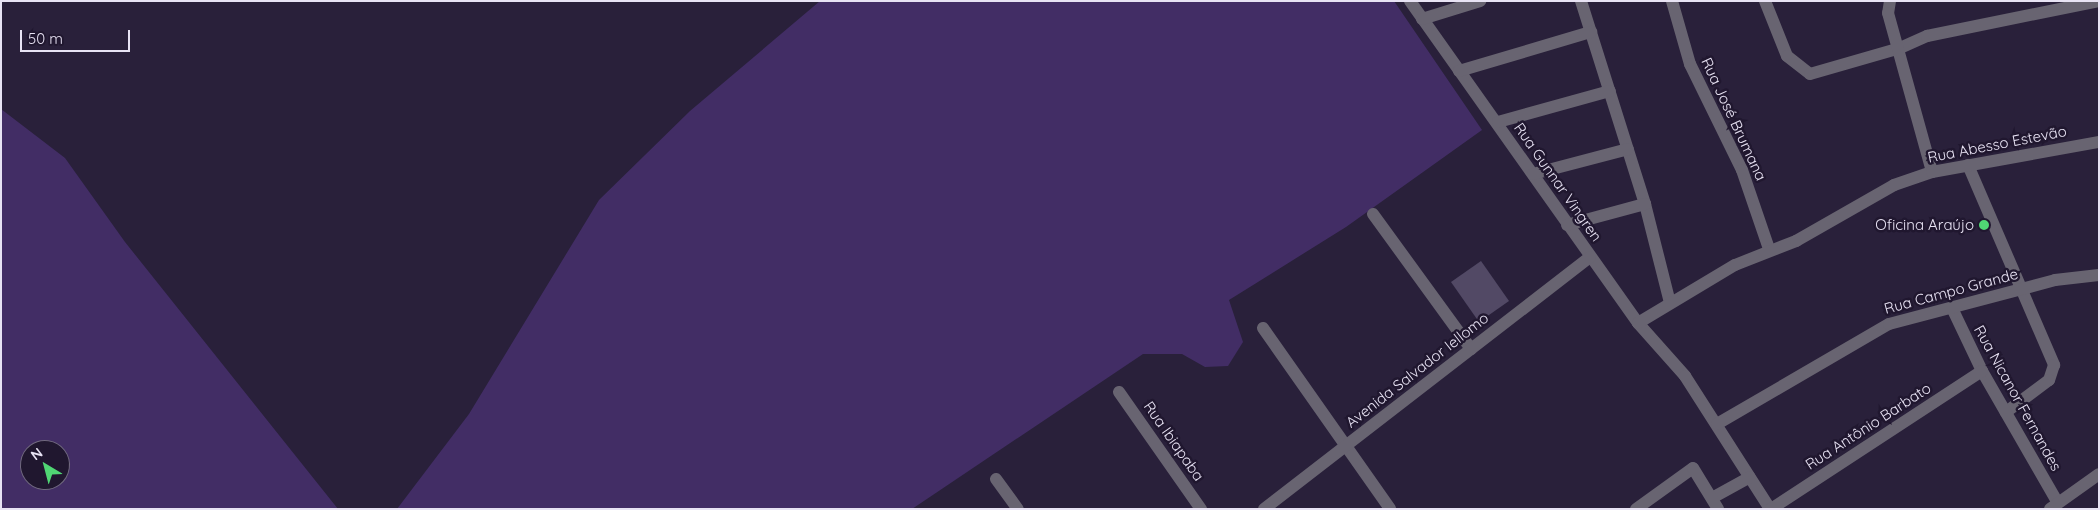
<!DOCTYPE html>
<html>
<head>
<meta charset="utf-8">
<style>
	body { margin:0 }
	#map { position:relative; width:2100px; height:510px; overflow:hidden; background:#29203a; font-family:Quicksand,sans-serif }
	div>[style] { position:absolute }
	.green>* { inset:0; background:#422d65 }
	.building>* { inset:0; background:#524965 }
	.minor>* { height:12px; margin:-6px; padding:0 6px; transform-origin:6px; border-radius:6px; background:#686471 }
	.dots>* { width:14px; height:14px; translate:-50% -50%; box-sizing:border-box; border:2px solid #20172f; border-radius:50% }
	span { translate:-50% -50%; white-space:nowrap; text-align:center; line-height:1.15; -webkit-text-stroke:5px #20172f; paint-order:stroke }
	.street-label { font-size:15px; color:#e8e3f4 }
	.poi-label { font-size:15px; color:#e8e3f4 }
	.right { translate:-100% -50%; text-align:right }
	.frame { position:absolute; inset:0; border:2px solid #e8e3f4; pointer-events:none }
	.north { position:absolute; left:20px; top:440px; width:50px; height:50px; box-sizing:border-box; background:#20172f; border:1px solid #70697e; border-radius:50%; rotate:323deg; font-size:14px; font-weight:700; line-height:20px; text-align:center; color:#e8e3f4 }
	.north::after { content:''; display:block; margin:auto; width:18px; height:22px; background:#50d674; clip-path:polygon(50% 0,100% 100%,50% 72%,0 100%) }
	.scale { position:absolute; left:20px; top:30px; width:110px; height:22px; box-sizing:border-box; border:2px solid #e8e3f4; border-top:0; padding-left:6px; font-size:15px; line-height:18px; white-space:nowrap; color:#e8e3f4; -webkit-text-stroke:4px #20172f; paint-order:stroke }
</style>
</head>
<body>
<div id="map">
	<div class="green">
		<div style="clip-path:polygon(820px 1px,1394px 1px,1482px 130px,1346px 227px,1229px 300px,1243px 342px,1228px 366px,1205px 367px,1182px 354px,1143px 354px,912px 509px,397px 509px,469px 414px,599px 200px,690px 111px)"></div>
		<div style="clip-path:polygon(evenodd,1px 109px,65px 158px,125px 242px,338px 509px,1px 509px,1px 109px,30px 450px,60px 450px,60px 480px,30px 480px,30px 450px)"></div>
	</div>
	<div class="building">
		<div style="clip-path:polygon(1481px 261px,1509px 301px,1479px 322px,1451px 282px)"></div>
	</div>
	<div class="minor">
		<div style="left:1410px;top:1px;width:395px;rotate:54.7deg"></div>
		<div style="left:1638px;top:323px;width:71px;rotate:48.4deg"></div>
		<div style="left:1685px;top:376px;width:158px;rotate:57.4deg"></div>
		<div style="left:1581px;top:1px;width:213px;rotate:72.5deg"></div>
		<div style="left:1645px;top:204px;width:102px;rotate:75.8deg"></div>
		<div style="left:1672px;top:1px;width:66px;rotate:74.1deg"></div>
		<div style="left:1690px;top:64px;width:118px;rotate:63.9deg"></div>
		<div style="left:1742px;top:170px;width:83px;rotate:71.1deg"></div>
		<div style="left:1765px;top:1px;width:59px;rotate:68.2deg"></div>
		<div style="left:1787px;top:56px;width:29px;rotate:38deg"></div>
		<div style="left:1810px;top:74px;width:94px;rotate:-16.1deg"></div>
		<div style="left:1900px;top:48px;width:30px;rotate:-24deg"></div>
		<div style="left:1927px;top:36px;width:176px;rotate:-11.5deg"></div>
		<div style="left:1890px;top:1px;width:12px;rotate:99deg"></div>
		<div style="left:1888px;top:13px;width:165px;rotate:74.5deg"></div>
		<div style="left:1422px;top:19px;width:61px;rotate:-17.2deg"></div>
		<div style="left:1459px;top:71px;width:138px;rotate:-16.5deg"></div>
		<div style="left:1498px;top:122px;width:116px;rotate:-15.5deg"></div>
		<div style="left:1968px;top:165px;width:218px;rotate:66.7deg"></div>
		<div style="left:2054px;top:365px;width:16px;rotate:108deg"></div>
		<div style="left:2049px;top:380px;width:54px;rotate:143.3deg"></div>
		<div style="left:1533px;top:174px;width:98px;rotate:-14.7deg"></div>
		<div style="left:1373px;top:214px;width:167px;rotate:54deg"></div>
		<div style="left:1567px;top:225px;width:81px;rotate:-15.1deg"></div>
		<div style="left:1952px;top:308px;width:70px;rotate:64.5deg"></div>
		<div style="left:1982px;top:371px;width:152px;rotate:60.1deg"></div>
		<div style="left:1638px;top:323px;width:113px;rotate:-30.9deg"></div>
		<div style="left:1735px;top:265px;width:66px;rotate:-21.5deg"></div>
		<div style="left:1796px;top:241px;width:113px;rotate:-29.7deg"></div>
		<div style="left:1894px;top:185px;width:40px;rotate:-18.9deg"></div>
		<div style="left:1932px;top:172px;width:170px;rotate:-10.2deg"></div>
		<div style="left:1263px;top:328px;width:221px;rotate:54.9deg"></div>
		<div style="left:1119px;top:392px;width:143px;rotate:55deg"></div>
		<div style="left:1717px;top:424px;width:199px;rotate:-30.2deg"></div>
		<div style="left:1889px;top:324px;width:172px;rotate:-14.8deg"></div>
		<div style="left:2055px;top:280px;width:44px;rotate:-6.5deg"></div>
		<div style="left:996px;top:479px;width:37px;rotate:54deg"></div>
		<div style="left:1712px;top:498px;width:43px;rotate:-28.9deg"></div>
		<div style="left:1264px;top:509px;width:412px;rotate:-37.7deg"></div>
		<div style="left:1636px;top:509px;width:70px;rotate:-35.7deg"></div>
		<div style="left:1693px;top:468px;width:48px;rotate:58.6deg"></div>
		<div style="left:1771px;top:509px;width:252px;rotate:-33.2deg"></div>
		<div style="left:2050px;top:509px;width:60px;rotate:-35.5deg"></div>
	</div>
	<div class="dots">
		<div style="left:1984px;top:225px;background:#50d674"></div>
	</div>
	<div class="street-label">
		<span style="left:1734px;top:119px;rotate:65deg">Rua José Brumana</span>
		<span style="left:1997px;top:144px;rotate:-11deg">Rua Abesso Estevão</span>
		<span style="left:1558px;top:182px;rotate:55deg">Rua Gunnar Vingren</span>
		<span style="left:1951px;top:291px;rotate:-15deg">Rua Campo Grande</span>
		<span style="left:1417px;top:370px;rotate:-38deg">Avenida Salvador Iellomo</span>
		<span style="left:2018px;top:398px;rotate:61deg">Rua Nicanor Fernandes</span>
		<span style="left:1868px;top:426px;rotate:-33deg">Rua Antônio Barbato</span>
		<span style="left:1174px;top:441px;rotate:55deg">Rua Ibiapaba</span>
	</div>
	<div class="poi-label">
		<span class="right" style="left:1974px;top:225px">Oficina Araújo</span>
	</div>
	<div class="frame"></div>
	<div class="north">N</div>
	<div class="scale">50 m</div>
</div>
</body>
</html>
